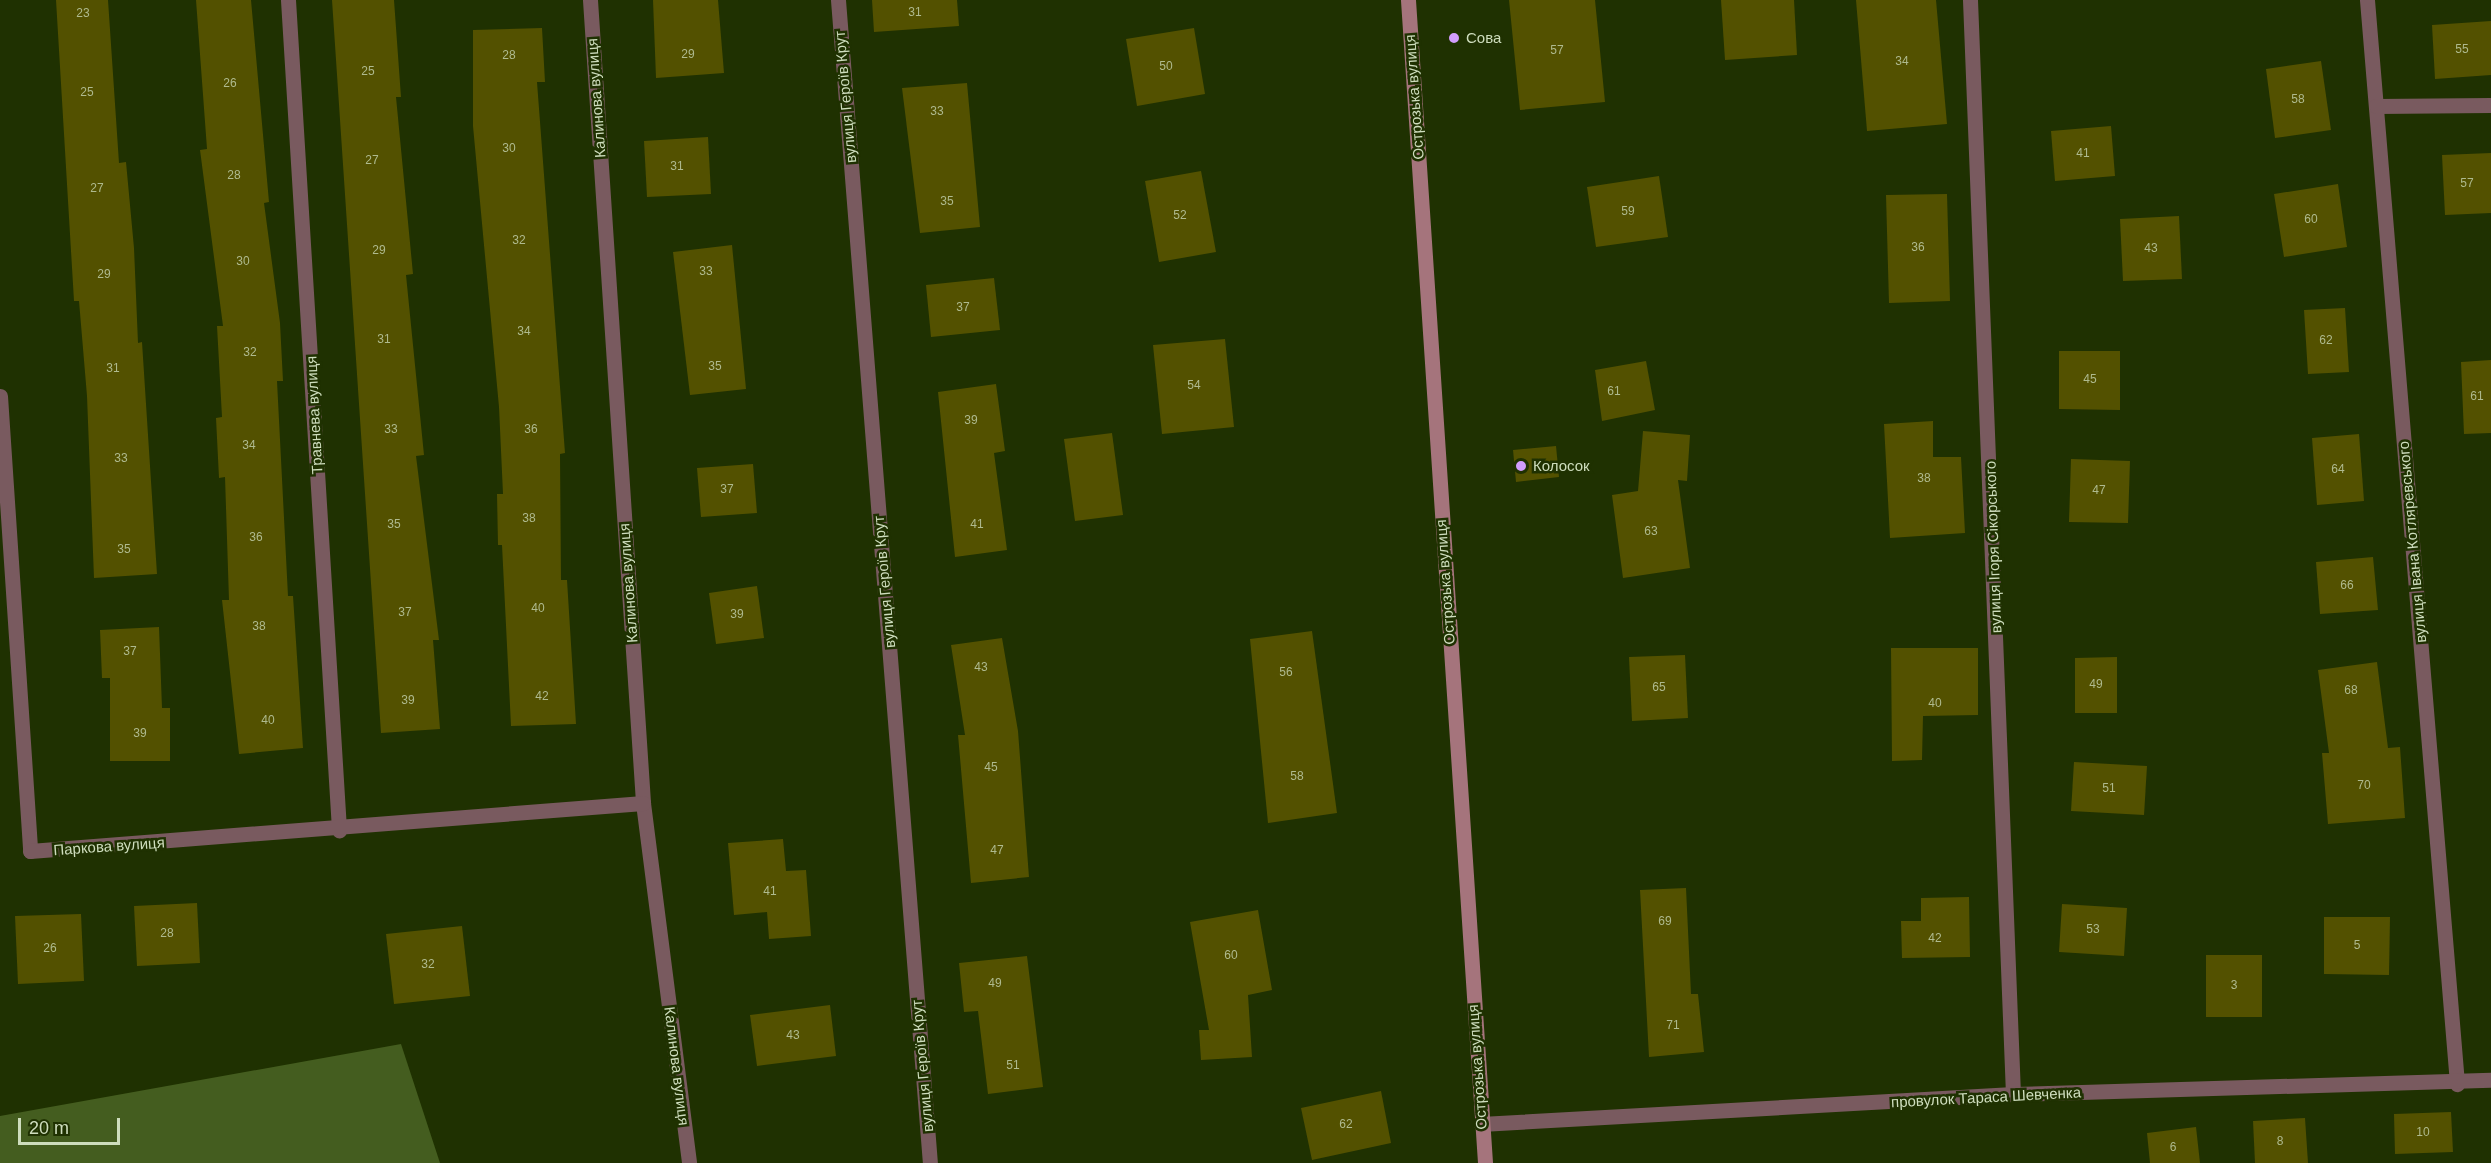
<!DOCTYPE html>
<meta charset="utf-8">
<style>
body{margin:0}
#map{position:relative;width:2491px;height:1163px;overflow:hidden;background:#1f3101;font-family:Helvetica,sans-serif}
div>[style]{position:absolute}
[style*='--x']{left:calc(var(--x)*1px);top:calc(var(--y)*1px);width:calc(var(--w)*1px);rotate:calc(var(--a)*1deg)}
.forest>*{inset:0;background:#445d1f}
.building>*{inset:0;background:#535100}
.street>*{height:15px;margin:-7.5px;padding:0 7.5px;transform-origin:7.5px;border-radius:7.5px;background:#795a5f}
.secondary>*{height:15px;margin:-7.5px;padding:0 7.5px;transform-origin:7.5px;border-radius:7.5px;background:#a5747c}
.dots>*{width:16px;height:16px;translate:-50% -50%;box-sizing:border-box;border:3px solid #1f3101;border-radius:50%}
span{translate:-50% -50%;white-space:nowrap;text-align:center;line-height:1.15;-webkit-text-stroke:5px #1f3101;paint-order:stroke}
.number-label{font-size:12px;color:#afba8e}
.number-label span{-webkit-text-stroke-width:0}
.poi-label{font-size:15px;color:#ceddbd}
.left{translate:0 -50%;text-align:left}
.street-label{font-size:15px;color:#ceddbd}
.scale{position:absolute;left:18px;top:1118px;width:102px;height:27px;box-sizing:border-box;border:3px solid #ceddbd;border-top:0;padding-left:8px;font-size:18px;line-height:21px;white-space:nowrap;color:#ceddbd;-webkit-text-stroke:4px #1f3101;paint-order:stroke}
</style>
<div id="map">
<div class="forest">
<div style="clip-path:polygon(401px 1044px,440px 1163px,0 1163px,0 1116px)"></div>
</div>
<div class="building">
<div style="clip-path:polygon(56px 0,108px 0,119px 163px,126px 162px,134px 248px,138px 343px,142px 342px,157px 574px,94px 578px,87px 396px,79px 301px,74px 301px)"></div>
<div style="clip-path:polygon(196px 0,251px 0,269px 202px,264px 203px,280px 323px,283px 381px,277px 381px,288px 596px,293px 596px,303px 748px,239px 754px,222px 600px,229px 600px,225px 477px,219px 478px,216px 418px,222px 417px,217px 326px,223px 326px,200px 150px,207px 149px)"></div>
<div style="clip-path:polygon(332px 0,394px 0,401px 97px,396px 97px,413px 274px,406px 275px,424px 455px,416px 456px,439px 640px,433px 640px,440px 729px,381px 733px)"></div>
<div style="clip-path:polygon(653px 0,718px 0,724px 73px,656px 78px)"></div>
<div style="clip-path:polygon(872px 0,957px 0,959px 26px,874px 32px)"></div>
<div style="clip-path:polygon(1509px 0,1595px 0,1605px 102px,1520px 110px)"></div>
<div style="clip-path:polygon(1721px 0,1794px 0,1797px 55px,1725px 60px)"></div>
<div style="clip-path:polygon(1856px 0,1936px 0,1947px 124px,1867px 131px)"></div>
<div style="clip-path:polygon(2491px 21px,2491px 75px,2435px 79px,2432px 25px)"></div>
<div style="clip-path:polygon(542px 28px,545px 82px,537px 82px,565px 453px,560px 454px,561px 580px,567px 580px,576px 724px,511px 726px,502px 545px,498px 545px,497px 494px,503px 494px,499px 407px,473px 126px,473px 30px)"></div>
<div style="clip-path:polygon(1194px 28px,1205px 94px,1137px 106px,1126px 39px)"></div>
<div style="clip-path:polygon(2321px 61px,2331px 130px,2275px 138px,2266px 69px)"></div>
<div style="clip-path:polygon(967px 83px,980px 227px,920px 233px,902px 88px)"></div>
<div style="clip-path:polygon(2111px 126px,2115px 176px,2055px 181px,2051px 131px)"></div>
<div style="clip-path:polygon(708px 137px,711px 194px,647px 197px,644px 141px)"></div>
<div style="clip-path:polygon(2491px 153px,2491px 213px,2445px 215px,2442px 155px)"></div>
<div style="clip-path:polygon(1201px 171px,1216px 252px,1159px 262px,1145px 181px)"></div>
<div style="clip-path:polygon(1659px 176px,1668px 237px,1596px 247px,1587px 187px)"></div>
<div style="clip-path:polygon(2338px 184px,2347px 247px,2284px 257px,2274px 194px)"></div>
<div style="clip-path:polygon(1947px 194px,1950px 301px,1889px 303px,1886px 195px)"></div>
<div style="clip-path:polygon(2179px 216px,2182px 279px,2123px 281px,2120px 219px)"></div>
<div style="clip-path:polygon(732px 245px,746px 389px,690px 395px,673px 252px)"></div>
<div style="clip-path:polygon(994px 278px,1000px 330px,931px 337px,926px 285px)"></div>
<div style="clip-path:polygon(2345px 308px,2349px 372px,2308px 374px,2304px 310px)"></div>
<div style="clip-path:polygon(1225px 339px,1234px 427px,1162px 434px,1153px 345px)"></div>
<div style="clip-path:polygon(2059px 351px,2120px 351px,2120px 410px,2059px 409px)"></div>
<div style="clip-path:polygon(2491px 360px,2491px 433px,2464px 434px,2461px 362px)"></div>
<div style="clip-path:polygon(1646px 361px,1655px 410px,1602px 421px,1595px 370px)"></div>
<div style="clip-path:polygon(996px 384px,1005px 451px,994px 453px,1007px 550px,955px 557px,938px 392px)"></div>
<div style="clip-path:polygon(1933px 421px,1933px 457px,1961px 457px,1965px 533px,1890px 538px,1884px 424px)"></div>
<div style="clip-path:polygon(1643px 431px,1690px 435px,1687px 481px,1678px 480px,1690px 568px,1623px 578px,1612px 495px,1638px 491px)"></div>
<div style="clip-path:polygon(1112px 433px,1123px 515px,1075px 521px,1064px 439px)"></div>
<div style="clip-path:polygon(2359px 434px,2364px 501px,2317px 505px,2312px 438px)"></div>
<div style="clip-path:polygon(1556px 446px,1559px 477px,1516px 482px,1513px 450px)"></div>
<div style="clip-path:polygon(2071px 459px,2130px 461px,2128px 523px,2069px 522px)"></div>
<div style="clip-path:polygon(753px 464px,757px 513px,701px 517px,697px 468px)"></div>
<div style="clip-path:polygon(2373px 557px,2378px 610px,2320px 614px,2316px 562px)"></div>
<div style="clip-path:polygon(757px 586px,764px 638px,716px 644px,709px 593px)"></div>
<div style="clip-path:polygon(159px 627px,162px 708px,170px 708px,170px 761px,110px 761px,110px 678px,102px 678px,100px 630px)"></div>
<div style="clip-path:polygon(1312px 631px,1337px 813px,1268px 823px,1250px 639px)"></div>
<div style="clip-path:polygon(1002px 638px,1018px 731px,1029px 877px,971px 883px,958px 735px,965px 735px,951px 645px)"></div>
<div style="clip-path:polygon(1891px 648px,1978px 648px,1978px 715px,1923px 716px,1922px 760px,1892px 761px)"></div>
<div style="clip-path:polygon(1685px 655px,1688px 718px,1632px 721px,1629px 657px)"></div>
<div style="clip-path:polygon(2117px 657px,2117px 713px,2075px 713px,2075px 658px)"></div>
<div style="clip-path:polygon(2377px 662px,2388px 748px,2400px 747px,2405px 818px,2328px 824px,2322px 753px,2329px 753px,2318px 670px)"></div>
<div style="clip-path:polygon(2074px 762px,2147px 766px,2144px 815px,2071px 811px)"></div>
<div style="clip-path:polygon(783px 839px,786px 871px,806px 870px,811px 936px,769px 939px,767px 912px,734px 915px,728px 843px)"></div>
<div style="clip-path:polygon(1686px 888px,1691px 994px,1698px 994px,1704px 1052px,1649px 1057px,1640px 890px)"></div>
<div style="clip-path:polygon(1969px 897px,1970px 957px,1902px 958px,1901px 921px,1921px 921px,1921px 898px)"></div>
<div style="clip-path:polygon(197px 903px,200px 963px,137px 966px,134px 906px)"></div>
<div style="clip-path:polygon(2062px 904px,2127px 908px,2124px 956px,2059px 952px)"></div>
<div style="clip-path:polygon(1258px 910px,1272px 990px,1248px 995px,1252px 1057px,1201px 1060px,1199px 1030px,1209px 1030px,1190px 922px)"></div>
<div style="clip-path:polygon(81px 914px,84px 981px,18px 984px,15px 916px)"></div>
<div style="clip-path:polygon(2324px 917px,2390px 917px,2389px 975px,2324px 974px)"></div>
<div style="clip-path:polygon(462px 926px,470px 996px,394px 1004px,386px 934px)"></div>
<div style="clip-path:polygon(2206px 955px,2262px 955px,2262px 1017px,2206px 1017px)"></div>
<div style="clip-path:polygon(1027px 956px,1043px 1087px,988px 1094px,978px 1011px,964px 1012px,959px 963px)"></div>
<div style="clip-path:polygon(830px 1005px,836px 1056px,757px 1066px,750px 1015px)"></div>
<div style="clip-path:polygon(1381px 1091px,1391px 1143px,1312px 1160px,1301px 1108px)"></div>
<div style="clip-path:polygon(2451px 1112px,2453px 1152px,2395px 1154px,2394px 1114px)"></div>
<div style="clip-path:polygon(2305px 1118px,2308px 1163px,2255px 1163px,2253px 1121px)"></div>
<div style="clip-path:polygon(2196px 1127px,2200px 1163px,2150px 1163px,2147px 1133px)"></div>
</div>
<div class="street">
<div style="--x:288;--y:0;--w:832;--a:86.48"></div>
<div style="--x:590;--y:0;--w:805;--a:86.22"></div>
<div style="--x:643;--y:803;--w:363;--a:82.7"></div>
<div style="--x:838;--y:0;--w:1167;--a:85.48"></div>
<div style="--x:1970;--y:0;--w:1095;--a:87.75"></div>
<div style="--x:2367;--y:0;--w:1088;--a:85.25"></div>
<div style="--x:2376;--y:106;--w:115;--a:-0.5"></div>
<div style="--x:0;--y:396;--w:456;--a:86.2"></div>
<div style="--x:30;--y:851;--w:615;--a:-4.48"></div>
<div style="--x:1481;--y:1124;--w:533;--a:-3.23"></div>
<div style="--x:2013;--y:1094;--w:478;--a:-1.7"></div>
</div>
<div class="secondary">
<div style="--x:1408;--y:0;--w:1166;--a:86.21"></div>
</div>
<div class="dots">
<div style="left:1454px;top:38px;background:#d29dfd"></div>
<div style="left:1521px;top:466px;background:#d29dfd"></div>
</div>
<div class="number-label">
<span style="left:915px;top:13px">31</span>
<span style="left:83px;top:14px">23</span>
<span style="left:2462px;top:50px">55</span>
<span style="left:1557px;top:51px">57</span>
<span style="left:688px;top:55px">29</span>
<span style="left:509px;top:56px">28</span>
<span style="left:1902px;top:62px">34</span>
<span style="left:1166px;top:67px">50</span>
<span style="left:368px;top:72px">25</span>
<span style="left:230px;top:84px">26</span>
<span style="left:87px;top:93px">25</span>
<span style="left:2298px;top:100px">58</span>
<span style="left:937px;top:112px">33</span>
<span style="left:509px;top:149px">30</span>
<span style="left:2083px;top:154px">41</span>
<span style="left:372px;top:161px">27</span>
<span style="left:677px;top:167px">31</span>
<span style="left:234px;top:176px">28</span>
<span style="left:2467px;top:184px">57</span>
<span style="left:97px;top:189px">27</span>
<span style="left:947px;top:202px">35</span>
<span style="left:1628px;top:212px">59</span>
<span style="left:1180px;top:216px">52</span>
<span style="left:2311px;top:220px">60</span>
<span style="left:519px;top:241px">32</span>
<span style="left:1918px;top:248px">36</span>
<span style="left:2151px;top:249px">43</span>
<span style="left:379px;top:251px">29</span>
<span style="left:243px;top:262px">30</span>
<span style="left:706px;top:272px">33</span>
<span style="left:104px;top:275px">29</span>
<span style="left:963px;top:308px">37</span>
<span style="left:524px;top:332px">34</span>
<span style="left:384px;top:340px">31</span>
<span style="left:2326px;top:341px">62</span>
<span style="left:250px;top:353px">32</span>
<span style="left:715px;top:367px">35</span>
<span style="left:113px;top:369px">31</span>
<span style="left:2090px;top:380px">45</span>
<span style="left:1194px;top:386px">54</span>
<span style="left:1614px;top:392px">61</span>
<span style="left:2477px;top:397px">61</span>
<span style="left:971px;top:421px">39</span>
<span style="left:391px;top:430px">33</span>
<span style="left:531px;top:430px">36</span>
<span style="left:249px;top:446px">34</span>
<span style="left:121px;top:459px">33</span>
<span style="left:2338px;top:470px">64</span>
<span style="left:1924px;top:479px">38</span>
<span style="left:727px;top:490px">37</span>
<span style="left:2099px;top:491px">47</span>
<span style="left:529px;top:519px">38</span>
<span style="left:394px;top:525px">35</span>
<span style="left:977px;top:525px">41</span>
<span style="left:1651px;top:532px">63</span>
<span style="left:256px;top:538px">36</span>
<span style="left:124px;top:550px">35</span>
<span style="left:2347px;top:586px">66</span>
<span style="left:538px;top:609px">40</span>
<span style="left:405px;top:613px">37</span>
<span style="left:737px;top:615px">39</span>
<span style="left:259px;top:627px">38</span>
<span style="left:130px;top:652px">37</span>
<span style="left:981px;top:668px">43</span>
<span style="left:1286px;top:673px">56</span>
<span style="left:2096px;top:685px">49</span>
<span style="left:1659px;top:688px">65</span>
<span style="left:2351px;top:691px">68</span>
<span style="left:542px;top:697px">42</span>
<span style="left:408px;top:701px">39</span>
<span style="left:1935px;top:704px">40</span>
<span style="left:268px;top:721px">40</span>
<span style="left:140px;top:734px">39</span>
<span style="left:991px;top:768px">45</span>
<span style="left:1297px;top:777px">58</span>
<span style="left:2364px;top:786px">70</span>
<span style="left:2109px;top:789px">51</span>
<span style="left:997px;top:851px">47</span>
<span style="left:770px;top:892px">41</span>
<span style="left:1665px;top:922px">69</span>
<span style="left:2093px;top:930px">53</span>
<span style="left:167px;top:934px">28</span>
<span style="left:1935px;top:939px">42</span>
<span style="left:2357px;top:946px">5</span>
<span style="left:50px;top:949px">26</span>
<span style="left:1231px;top:956px">60</span>
<span style="left:428px;top:965px">32</span>
<span style="left:995px;top:984px">49</span>
<span style="left:2234px;top:986px">3</span>
<span style="left:1673px;top:1026px">71</span>
<span style="left:793px;top:1036px">43</span>
<span style="left:1013px;top:1066px">51</span>
<span style="left:1346px;top:1125px">62</span>
<span style="left:2423px;top:1133px">10</span>
<span style="left:2280px;top:1142px">8</span>
<span style="left:2173px;top:1148px">6</span>
</div>
<div class="poi-label">
<span class="left" style="left:1466px;top:38px">Сова</span>
<span class="left" style="left:1533px;top:466px">Колосок</span>
</div>
<div class="street-label">
<span style="left:845px;top:97px;rotate:-95deg">вулиця Героїв Крут</span>
<span style="left:1414px;top:97px;rotate:-94deg">Острозька вулиця</span>
<span style="left:596px;top:98px;rotate:-94deg">Калинова вулиця</span>
<span style="left:314px;top:415px;rotate:-93deg">Травнева вулиця</span>
<span style="left:2412px;top:542px;rotate:-95deg">вулиця Івана Котляревського</span>
<span style="left:1993px;top:547px;rotate:-92deg">вулиця Ігоря Сікорського</span>
<span style="left:884px;top:582px;rotate:-95deg">вулиця Героїв Крут</span>
<span style="left:1445px;top:582px;rotate:-94deg">Острозька вулиця</span>
<span style="left:628px;top:583px;rotate:-94deg">Калинова вулиця</span>
<span style="left:109px;top:846px;rotate:-4deg">Паркова вулиця</span>
<span style="left:677px;top:1066px;rotate:83deg">Калинова вулиця</span>
<span style="left:922px;top:1066px;rotate:-95deg">вулиця Героїв Крут</span>
<span style="left:1477px;top:1067px;rotate:-94deg">Острозька вулиця</span>
<span style="left:1986px;top:1097px;rotate:-3deg">провулок Тараса Шевченка</span>
</div>
<div class="scale">20 m</div>
</div>
